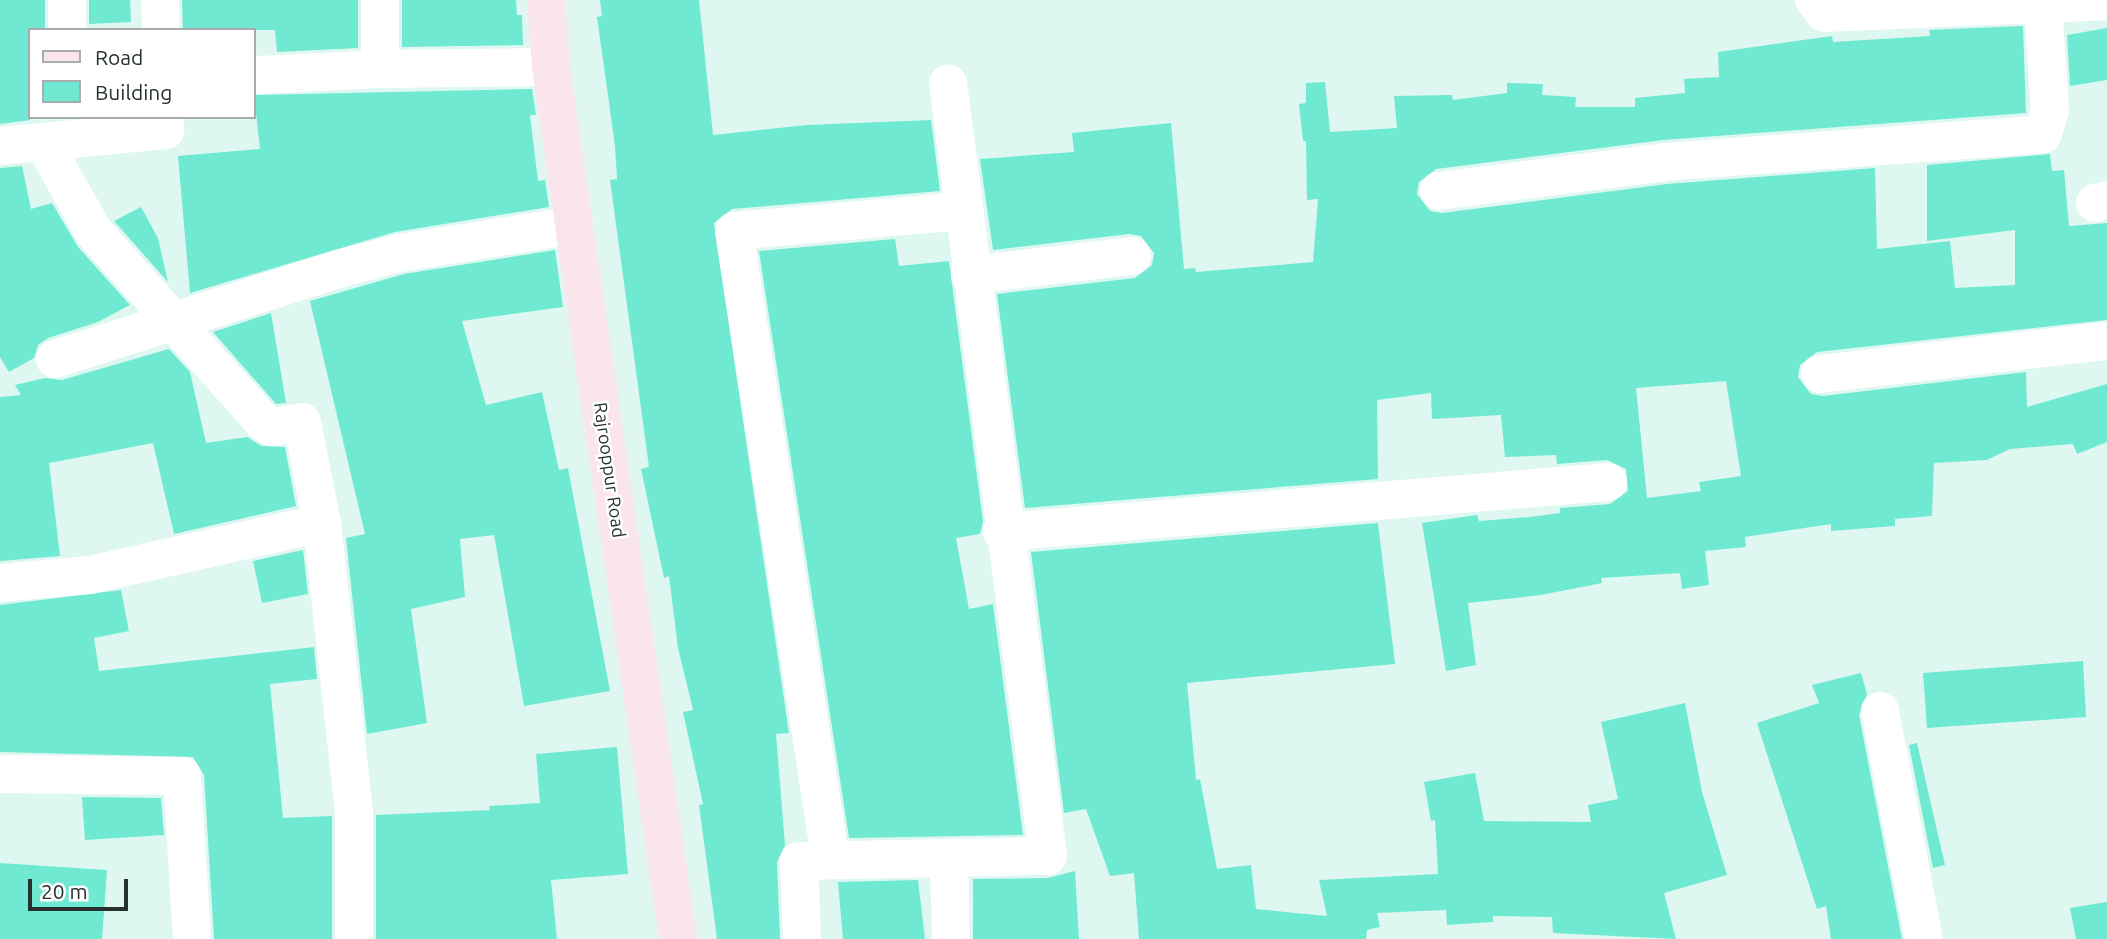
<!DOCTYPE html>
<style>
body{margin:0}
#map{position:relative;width:2107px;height:939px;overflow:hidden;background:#def8f1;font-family:Ubuntu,sans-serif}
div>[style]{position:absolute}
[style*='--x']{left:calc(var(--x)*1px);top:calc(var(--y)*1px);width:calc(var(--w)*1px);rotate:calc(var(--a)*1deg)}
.building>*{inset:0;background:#6fe9d1}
.minor>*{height:38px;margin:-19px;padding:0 19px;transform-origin:19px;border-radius:19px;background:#fff}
.secondary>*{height:38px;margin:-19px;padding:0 19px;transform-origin:19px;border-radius:19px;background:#fbe5ec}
span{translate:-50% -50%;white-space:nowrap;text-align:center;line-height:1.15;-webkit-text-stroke:5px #fff;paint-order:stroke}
.street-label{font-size:18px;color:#26302d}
.legend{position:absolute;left:28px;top:28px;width:228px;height:91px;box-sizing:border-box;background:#fff;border:2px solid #a8acab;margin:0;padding:9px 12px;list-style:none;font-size:21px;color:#26302d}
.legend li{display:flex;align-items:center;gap:14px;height:35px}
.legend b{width:35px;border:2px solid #a8acab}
.scale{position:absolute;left:28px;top:879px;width:100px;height:32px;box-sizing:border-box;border:4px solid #26302d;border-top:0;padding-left:9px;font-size:21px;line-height:24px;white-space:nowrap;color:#26302d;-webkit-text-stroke:5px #fff;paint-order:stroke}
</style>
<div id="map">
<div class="building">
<div style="clip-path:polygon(0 0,45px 0,45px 30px,30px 30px,30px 120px,0 124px)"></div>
<div style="clip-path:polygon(89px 0,130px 0,131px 22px,89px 24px)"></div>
<div style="clip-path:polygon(182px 0,358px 0,358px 48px,277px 52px,275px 30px,183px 30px)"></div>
<div style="clip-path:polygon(402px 0,516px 0,517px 15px,522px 15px,523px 45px,402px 47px)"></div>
<div style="clip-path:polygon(600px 0,699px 0,713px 135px,807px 125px,931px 120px,940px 191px,732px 209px,714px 223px,789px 733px,776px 734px,785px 845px,777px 862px,780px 939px,717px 939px,699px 805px,703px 804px,683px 712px,693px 710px,678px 648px,669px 576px,664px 578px,641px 469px,649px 467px,610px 180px,617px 179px,615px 146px,597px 17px,602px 16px)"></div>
<div style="clip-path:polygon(evenodd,2023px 26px,2026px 113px,1663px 140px,1436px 169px,1419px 182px,1417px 194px,1430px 211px,1442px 213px,1667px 184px,1875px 168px,1877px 249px,1950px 241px,1955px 288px,2015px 285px,2015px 230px,1927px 241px,1927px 165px,2050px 154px,2052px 171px,2064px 170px,2069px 226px,2107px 223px,2107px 320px,1817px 352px,1800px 365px,1798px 377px,1811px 394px,1823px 396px,2026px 372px,2027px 407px,2107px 384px,2107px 442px,2077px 454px,2073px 444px,2010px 449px,1987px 460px,1934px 463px,1932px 516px,1895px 519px,1895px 526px,1831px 531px,1831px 524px,1745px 537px,1746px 547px,1705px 551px,1709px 585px,1682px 589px,1680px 573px,1601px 578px,1602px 583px,1541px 595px,1468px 603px,1476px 665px,1446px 671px,1422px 523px,1477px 515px,1479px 521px,1530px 517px,1560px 513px,1560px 508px,1610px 504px,1628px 491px,1626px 469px,1607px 460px,1557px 464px,1556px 455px,1505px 457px,1501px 415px,1432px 419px,1431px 393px,1377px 400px,1378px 479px,1025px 508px,997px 294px,1135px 278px,1152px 265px,1154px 253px,1141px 236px,1129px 234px,993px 250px,980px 159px,1074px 152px,1072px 133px,1171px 123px,1184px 269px,1195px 268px,1196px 272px,1313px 262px,1318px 199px,1307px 200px,1306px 141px,1303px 141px,1299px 104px,1306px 103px,1306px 83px,1325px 82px,1330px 132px,1397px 128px,1394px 96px,1452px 95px,1453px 100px,1507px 93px,1507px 83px,1543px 84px,1542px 95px,1576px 97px,1575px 107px,1635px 107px,1635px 98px,1685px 93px,1684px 79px,1719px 77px,1718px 52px,1832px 36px,1833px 42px,1930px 36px,1929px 30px,2023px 26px,1726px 381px,1741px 476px,1699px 482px,1701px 491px,1647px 498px,1636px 388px,1726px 381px)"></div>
<div style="clip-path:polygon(2107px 28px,2107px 80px,2070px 86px,2067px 35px)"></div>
<div style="clip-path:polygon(532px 89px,536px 115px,530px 115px,538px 181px,545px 180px,549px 207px,395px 232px,190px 293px,178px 156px,260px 149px,254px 95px)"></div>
<div style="clip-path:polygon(22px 166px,31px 209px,52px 203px,78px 247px,130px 305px,98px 322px,48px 338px,38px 345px,34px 358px,9px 372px,0 357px,0 168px)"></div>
<div style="clip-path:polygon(141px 207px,158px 238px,168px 282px,114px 221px)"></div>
<div style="clip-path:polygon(895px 239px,899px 266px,949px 261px,983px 522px,980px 534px,956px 538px,969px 609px,993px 604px,1023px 835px,849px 838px,759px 251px)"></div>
<div style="clip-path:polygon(555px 250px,563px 307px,462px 321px,486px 405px,542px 392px,559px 470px,568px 468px,610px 691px,524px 706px,494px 535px,460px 539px,465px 597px,411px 609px,427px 723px,367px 734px,346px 538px,365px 534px,310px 301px,404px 274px)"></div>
<div style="clip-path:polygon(271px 313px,286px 403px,276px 404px,213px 332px)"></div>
<div style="clip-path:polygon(169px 349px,190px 372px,206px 443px,247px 437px,262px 446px,285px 447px,296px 506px,174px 534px,153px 443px,49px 463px,60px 556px,0 561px,0 397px,21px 395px,15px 385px,45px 378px,62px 380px)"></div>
<div style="clip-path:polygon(1378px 523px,1395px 664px,1187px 683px,1196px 780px,1200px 779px,1217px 869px,1251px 865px,1256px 909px,1327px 916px,1319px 880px,1438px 874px,1435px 820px,1431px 821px,1424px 782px,1475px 773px,1484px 821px,1591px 822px,1588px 805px,1618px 799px,1601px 722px,1685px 703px,1702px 792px,1727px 875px,1664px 893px,1676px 939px,1553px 933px,1552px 917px,1493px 916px,1493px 922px,1447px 925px,1446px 910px,1377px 913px,1380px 927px,1367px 930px,1366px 939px,1139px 939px,1134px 873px,1110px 876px,1086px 809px,1064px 813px,1031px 552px)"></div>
<div style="clip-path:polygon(303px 550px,308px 594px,262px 603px,253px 561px)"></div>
<div style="clip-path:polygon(121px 590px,129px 631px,94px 638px,99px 671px,314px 647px,317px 679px,270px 684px,283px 818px,332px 816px,332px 939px,214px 939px,204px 775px,193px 757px,0 752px,0 605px)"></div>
<div style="clip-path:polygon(2083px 661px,2086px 717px,1927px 728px,1923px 673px)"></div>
<div style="clip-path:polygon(1861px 673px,1867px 694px,1859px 715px,1902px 939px,1831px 939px,1826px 906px,1817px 909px,1757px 723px,1819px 703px,1812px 685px)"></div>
<div style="clip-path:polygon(1917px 743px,1945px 865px,1933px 868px,1909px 745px)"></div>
<div style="clip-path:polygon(617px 747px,628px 874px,551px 880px,557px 939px,376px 939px,376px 815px,490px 810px,489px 806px,540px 803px,536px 754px)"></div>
<div style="clip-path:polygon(82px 797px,161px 798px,164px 835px,85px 840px)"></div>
<div style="clip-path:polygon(0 863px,107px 870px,102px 939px,0 939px)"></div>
<div style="clip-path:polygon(1075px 871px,1079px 939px,973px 939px,973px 879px,1048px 878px)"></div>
<div style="clip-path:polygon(918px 880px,925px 939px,843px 939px,838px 882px)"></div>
<div style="clip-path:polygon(2107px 902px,2107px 939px,2076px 939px,2070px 908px)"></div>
</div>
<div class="minor">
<div style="--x:67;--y:0;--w:30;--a:90"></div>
<div style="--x:160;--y:0;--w:30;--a:88"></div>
<div style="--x:380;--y:0;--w:69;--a:90"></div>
<div style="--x:380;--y:69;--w:171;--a:-0.7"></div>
<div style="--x:1814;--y:0;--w:16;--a:52"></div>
<div style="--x:1824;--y:13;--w:283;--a:-2.4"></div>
<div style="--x:260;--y:75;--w:120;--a:-2.9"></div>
<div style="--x:43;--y:142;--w:103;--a:60.5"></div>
<div style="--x:94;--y:232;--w:254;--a:48.3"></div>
<div style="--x:263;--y:422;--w:10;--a:29"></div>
<div style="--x:272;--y:427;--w:30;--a:-9"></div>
<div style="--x:302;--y:422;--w:103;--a:78.8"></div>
<div style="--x:0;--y:146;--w:166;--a:-5.5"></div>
<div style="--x:165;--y:130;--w:13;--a:-90"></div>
<div style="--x:1439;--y:191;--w:228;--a:-7.3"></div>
<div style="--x:1665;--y:162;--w:379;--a:-4.2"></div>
<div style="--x:2043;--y:134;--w:25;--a:-74"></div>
<div style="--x:2050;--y:110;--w:106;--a:-93.8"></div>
<div style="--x:2095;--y:203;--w:12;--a:-14"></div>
<div style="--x:970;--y:275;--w:163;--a:-6.7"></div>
<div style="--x:55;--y:359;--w:297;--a:-17.6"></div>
<div style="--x:338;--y:269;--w:64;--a:-14.5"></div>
<div style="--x:400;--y:253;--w:177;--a:-9.1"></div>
<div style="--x:1820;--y:374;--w:289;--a:-6.6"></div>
<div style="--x:1002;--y:532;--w:608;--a:-4.72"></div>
<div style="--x:0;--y:583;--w:90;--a:-5.1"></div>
<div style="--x:90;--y:575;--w:238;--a:-12.6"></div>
<div style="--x:322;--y:523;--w:290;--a:83.7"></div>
<div style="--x:354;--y:811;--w:128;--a:90"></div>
<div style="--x:1880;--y:711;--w:232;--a:79.1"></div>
<div style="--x:0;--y:774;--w:182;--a:0.6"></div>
<div style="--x:182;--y:776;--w:163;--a:86.5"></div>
<div style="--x:830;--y:857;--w:633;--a:-98.72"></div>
<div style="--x:734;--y:231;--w:229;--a:-5"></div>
<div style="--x:949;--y:860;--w:79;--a:88.5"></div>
<div style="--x:802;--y:939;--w:78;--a:-92.2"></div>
<div style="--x:799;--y:861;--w:249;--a:-1.2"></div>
<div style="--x:1048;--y:856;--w:779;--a:-97.37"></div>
</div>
<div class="secondary">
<div style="--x:546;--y:0;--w:67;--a:85.7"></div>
<div style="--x:551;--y:67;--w:881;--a:81.71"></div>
</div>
<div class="street-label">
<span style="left:610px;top:470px;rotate:82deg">Rajrooppur Road</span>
</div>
<ul class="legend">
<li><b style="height:9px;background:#fbe5ec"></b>Road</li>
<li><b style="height:19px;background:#6fe9d1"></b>Building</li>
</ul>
<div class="scale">20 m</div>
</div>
